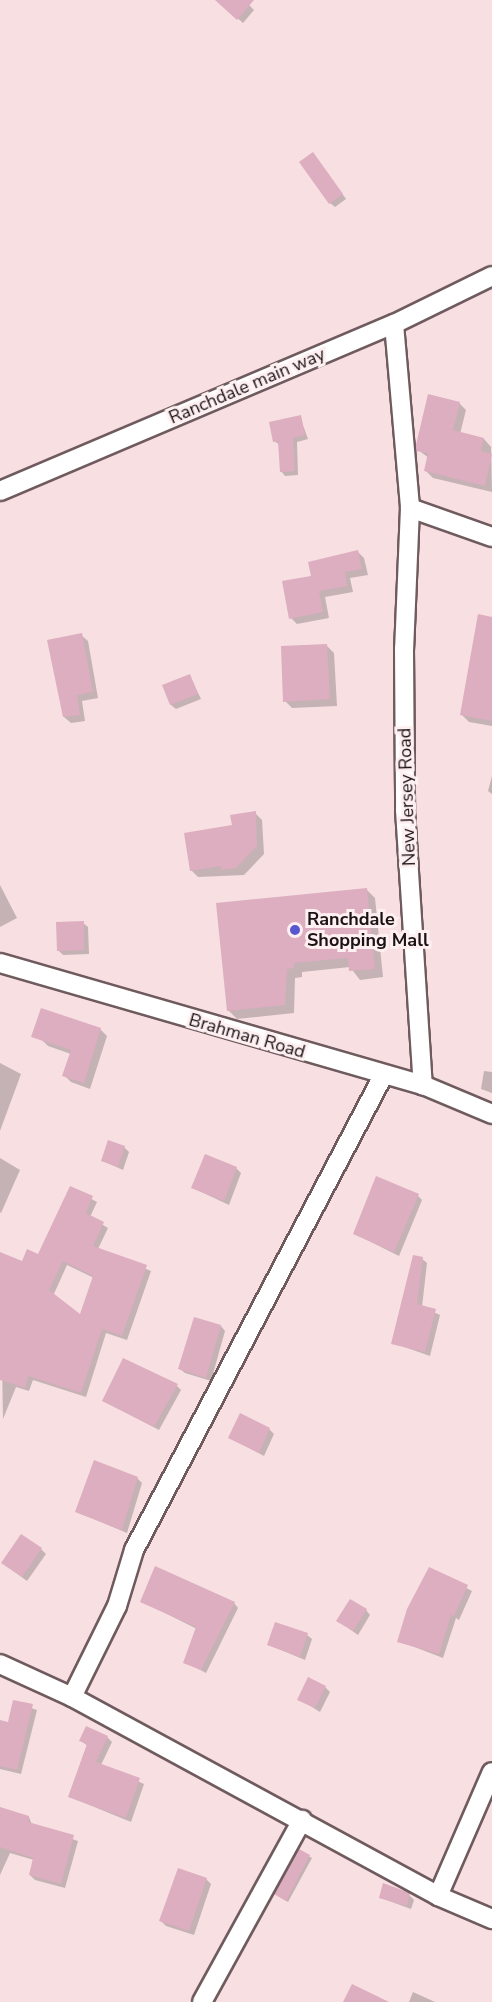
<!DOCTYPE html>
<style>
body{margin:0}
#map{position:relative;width:492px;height:2002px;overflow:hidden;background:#f7dfe2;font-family:"Nunito Sans",sans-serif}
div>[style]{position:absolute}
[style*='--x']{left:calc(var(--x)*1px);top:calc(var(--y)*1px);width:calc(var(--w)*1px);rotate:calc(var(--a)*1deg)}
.shadow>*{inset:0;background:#0003}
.building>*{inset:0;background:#ddadc0}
.roads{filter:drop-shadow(2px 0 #6f5b5e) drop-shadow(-2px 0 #6f5b5e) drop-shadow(0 2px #6f5b5e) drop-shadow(0 -2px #6f5b5e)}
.street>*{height:18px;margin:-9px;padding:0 9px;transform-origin:9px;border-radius:9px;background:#fff}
.dots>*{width:16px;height:16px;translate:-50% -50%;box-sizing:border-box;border:3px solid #feeff1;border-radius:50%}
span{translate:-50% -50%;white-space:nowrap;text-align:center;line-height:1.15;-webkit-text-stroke:6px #feeff1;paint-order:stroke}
.street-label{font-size:18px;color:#1a1213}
.poi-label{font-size:18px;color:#1a1213;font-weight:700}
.left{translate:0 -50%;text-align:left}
</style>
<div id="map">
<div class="shadow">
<div style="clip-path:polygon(228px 0,244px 0,254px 10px,243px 23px,225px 7px)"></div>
<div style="clip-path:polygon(317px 159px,346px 199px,335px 207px,330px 203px)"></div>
<div style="clip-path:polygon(459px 403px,466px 410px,460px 434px,484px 439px,491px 447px,492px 492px,433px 478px,426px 471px,429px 458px,418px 450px)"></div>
<div style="clip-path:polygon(300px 417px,308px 439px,297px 442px,298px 475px,285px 476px,281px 471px,280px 445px,274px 441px)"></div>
<div style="clip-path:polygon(358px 552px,364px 558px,368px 575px,350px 578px,353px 592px,325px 597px,329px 618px,297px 624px,291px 618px,313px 577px)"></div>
<div style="clip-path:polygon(492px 618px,492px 726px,469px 722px,462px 715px)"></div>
<div style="clip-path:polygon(81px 635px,88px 641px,98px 698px,82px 701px,85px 721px,71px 723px,64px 717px)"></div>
<div style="clip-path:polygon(327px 646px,334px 653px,337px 706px,292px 708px,285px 701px)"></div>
<div style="clip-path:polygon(190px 676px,201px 699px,176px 709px,171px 705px)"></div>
<div style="clip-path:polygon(492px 776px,492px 794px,488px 791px)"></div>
<div style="clip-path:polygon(255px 813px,262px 820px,264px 854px,244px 875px,198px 877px,191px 870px,234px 827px)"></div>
<div style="clip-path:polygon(0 885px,17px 918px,0 927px)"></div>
<div style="clip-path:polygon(366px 889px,375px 898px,383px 977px,360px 980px,350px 967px,302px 972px,302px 977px,295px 978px,294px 1013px,237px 1019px,228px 1010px)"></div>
<div style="clip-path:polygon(83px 923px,88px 927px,89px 954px,63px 955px,58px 950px)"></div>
<div style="clip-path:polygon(100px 1029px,107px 1036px,90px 1089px,71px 1082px,64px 1075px,71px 1054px,48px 1046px,41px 1039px)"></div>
<div style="clip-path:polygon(0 1063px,21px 1074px,0 1131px)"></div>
<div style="clip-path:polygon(484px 1071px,492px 1072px,492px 1093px,481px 1089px)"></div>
<div style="clip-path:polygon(124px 1147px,129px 1152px,123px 1170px,103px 1161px)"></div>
<div style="clip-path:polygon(0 1158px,20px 1170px,1px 1213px,0 1212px)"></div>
<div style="clip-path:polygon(236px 1168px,241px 1173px,229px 1205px,193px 1188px)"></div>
<div style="clip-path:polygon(evenodd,71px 1188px,97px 1202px,90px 1217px,108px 1228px,98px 1249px,151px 1271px,127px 1340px,106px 1333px,86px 1397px,33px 1380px,29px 1391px,16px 1387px,3px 1419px,0 1253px,22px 1263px,39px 1256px,71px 1188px,67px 1265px,94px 1278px,81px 1317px,53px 1296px,67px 1265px)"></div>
<div style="clip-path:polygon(418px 1196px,422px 1200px,399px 1256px,355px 1234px)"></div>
<div style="clip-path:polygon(422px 1259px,427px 1263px,422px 1307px,440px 1315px,430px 1356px,393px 1343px)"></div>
<div style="clip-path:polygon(221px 1326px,225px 1331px,211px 1381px,185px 1373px,180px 1369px)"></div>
<div style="clip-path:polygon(177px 1386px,181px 1390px,159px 1430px,104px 1401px)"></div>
<div style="clip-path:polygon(269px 1429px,274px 1434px,264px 1456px,230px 1438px)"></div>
<div style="clip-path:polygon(137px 1478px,142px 1483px,127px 1533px,77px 1512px)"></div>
<div style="clip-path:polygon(41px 1549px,46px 1554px,27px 1581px,8px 1567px)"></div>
<div style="clip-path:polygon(429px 1569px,472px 1591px,459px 1620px,456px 1618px,443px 1658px,399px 1641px)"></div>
<div style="clip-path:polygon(141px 1601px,234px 1603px,238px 1608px,206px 1673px,185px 1662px,197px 1629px)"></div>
<div style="clip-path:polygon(366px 1610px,370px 1615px,358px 1635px,338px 1621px)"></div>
<div style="clip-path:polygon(307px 1635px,312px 1639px,305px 1660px,269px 1645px)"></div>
<div style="clip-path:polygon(325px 1687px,330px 1692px,320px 1712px,299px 1699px)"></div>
<div style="clip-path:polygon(14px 1702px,37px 1710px,21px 1774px,0 1769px,0 1730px,9px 1724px)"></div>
<div style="clip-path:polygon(107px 1737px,112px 1742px,101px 1765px,144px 1784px,131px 1822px,70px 1797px,88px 1746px,81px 1741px)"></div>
<div style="clip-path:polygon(0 1809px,29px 1817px,32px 1825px,78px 1841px,65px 1888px,35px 1880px,30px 1875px,34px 1860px,10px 1853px,0 1875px)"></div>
<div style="clip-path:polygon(299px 1851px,312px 1858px,288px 1902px,278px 1896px)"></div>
<div style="clip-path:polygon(206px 1879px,211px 1884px,194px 1935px,166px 1926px,161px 1921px)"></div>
<div style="clip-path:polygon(409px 1895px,414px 1900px,411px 1909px,381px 1898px)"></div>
<div style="clip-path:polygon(413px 1992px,435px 2002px,409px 2002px)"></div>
</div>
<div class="building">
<div style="clip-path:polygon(215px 0,254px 0,237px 20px)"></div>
<div style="clip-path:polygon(313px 152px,343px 194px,329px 204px,299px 162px)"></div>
<div style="clip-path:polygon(428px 394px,460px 402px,453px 430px,484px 438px,481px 451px,492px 454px,485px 486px,424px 471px,428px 453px,416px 451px,416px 445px)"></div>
<div style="clip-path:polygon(301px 415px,305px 435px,293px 438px,295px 471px,280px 472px,278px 441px,273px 442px,269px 422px)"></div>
<div style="clip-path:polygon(358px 550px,362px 569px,345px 572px,347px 586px,319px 591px,323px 612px,289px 619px,282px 581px,311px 576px,308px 562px)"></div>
<div style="clip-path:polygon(478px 614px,492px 617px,492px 721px,460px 715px)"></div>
<div style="clip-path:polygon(82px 633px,93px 692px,77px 695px,80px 715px,63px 717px,47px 640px)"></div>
<div style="clip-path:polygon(327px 644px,330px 699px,283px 702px,281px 646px)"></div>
<div style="clip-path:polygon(190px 674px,198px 694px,170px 705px,162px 685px)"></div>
<div style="clip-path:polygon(256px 811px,257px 846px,236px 868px,221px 870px,221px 866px,190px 871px,184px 833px,232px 825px,230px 815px)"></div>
<div style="clip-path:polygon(367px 888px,375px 969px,349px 971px,348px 958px,294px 963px,294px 968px,287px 969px,285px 1005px,227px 1011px,216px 903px)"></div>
<div style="clip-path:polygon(84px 921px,84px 950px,57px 951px,56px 922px)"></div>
<div style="clip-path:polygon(41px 1008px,101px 1028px,84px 1083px,62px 1076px,71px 1050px,31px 1037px)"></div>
<div style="clip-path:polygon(108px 1140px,125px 1146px,118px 1167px,101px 1161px)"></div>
<div style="clip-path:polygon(205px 1154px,237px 1167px,224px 1201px,191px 1188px)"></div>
<div style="clip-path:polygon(376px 1176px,419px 1194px,394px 1252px,353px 1234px)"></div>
<div style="clip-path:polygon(evenodd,70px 1186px,93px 1196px,86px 1213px,104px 1222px,93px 1246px,147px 1265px,122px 1336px,102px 1329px,81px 1393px,28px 1376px,25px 1388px,0 1380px,0 1252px,22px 1261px,27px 1249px,38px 1254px,70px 1186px,63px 1261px,93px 1276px,80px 1314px,49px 1290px,63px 1261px)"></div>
<div style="clip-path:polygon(413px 1255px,423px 1257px,417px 1304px,436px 1309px,425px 1352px,391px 1344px)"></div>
<div style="clip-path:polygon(194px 1317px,221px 1325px,206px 1378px,178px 1369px)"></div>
<div style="clip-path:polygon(123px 1358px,178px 1384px,154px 1427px,102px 1401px)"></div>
<div style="clip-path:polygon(240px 1413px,270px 1428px,259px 1453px,228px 1438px)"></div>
<div style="clip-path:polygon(94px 1460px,138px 1477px,122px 1530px,75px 1512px)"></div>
<div style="clip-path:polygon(21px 1534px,42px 1548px,22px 1577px,1px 1563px)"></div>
<div style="clip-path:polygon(155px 1566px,235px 1602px,201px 1670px,183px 1663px,196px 1627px,140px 1602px)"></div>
<div style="clip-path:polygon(429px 1567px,468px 1585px,454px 1616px,451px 1615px,439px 1654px,397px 1642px,407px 1609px)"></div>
<div style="clip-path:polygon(350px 1599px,367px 1609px,353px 1631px,336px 1621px)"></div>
<div style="clip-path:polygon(275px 1622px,308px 1633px,300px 1657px,267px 1645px)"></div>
<div style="clip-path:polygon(308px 1677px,326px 1686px,315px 1708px,297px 1700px)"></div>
<div style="clip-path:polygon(13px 1700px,33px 1704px,17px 1770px,0 1766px,0 1720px,8px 1722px)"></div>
<div style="clip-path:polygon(86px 1726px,108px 1736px,96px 1762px,140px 1778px,126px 1818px,68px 1797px,87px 1744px,79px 1741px)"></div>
<div style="clip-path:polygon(0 1807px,29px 1816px,28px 1822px,74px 1835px,61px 1884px,29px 1875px,33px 1858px,0 1847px)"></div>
<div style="clip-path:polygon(299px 1849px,310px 1855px,286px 1901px,274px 1894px)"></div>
<div style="clip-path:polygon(178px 1868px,207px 1878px,189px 1931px,159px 1921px)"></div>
<div style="clip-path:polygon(383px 1883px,410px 1893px,407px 1906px,379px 1898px)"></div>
<div style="clip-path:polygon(352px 1984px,389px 2002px,343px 2002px)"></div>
</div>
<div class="roads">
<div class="street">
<div style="--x:394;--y:324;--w:185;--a:85"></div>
<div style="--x:410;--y:508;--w:141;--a:92.4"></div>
<div style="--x:404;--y:649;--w:161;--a:89.6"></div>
<div style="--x:405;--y:810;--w:276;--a:86.3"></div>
<div style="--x:0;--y:491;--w:428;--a:-23"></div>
<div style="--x:394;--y:324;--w:109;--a:-26.1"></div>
<div style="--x:410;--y:508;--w:87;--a:19.5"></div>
<div style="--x:0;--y:963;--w:440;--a:16.1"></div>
<div style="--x:423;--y:1085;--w:75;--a:22.8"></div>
<div style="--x:0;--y:1664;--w:79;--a:24.6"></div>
<div style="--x:72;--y:1697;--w:417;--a:28.5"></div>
<div style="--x:438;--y:1896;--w:59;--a:23.1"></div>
<div style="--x:72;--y:1697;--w:102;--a:-63.7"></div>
<div style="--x:117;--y:1606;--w:59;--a:-73.1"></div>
<div style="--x:134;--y:1550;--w:535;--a:-62.29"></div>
<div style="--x:438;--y:1896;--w:135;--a:-66.5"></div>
<div style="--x:202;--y:2002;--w:208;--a:-61.2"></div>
</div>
</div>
<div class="dots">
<div style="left:295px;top:930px;background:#5758cf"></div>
</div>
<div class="street-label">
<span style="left:247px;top:386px;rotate:-23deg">Ranchdale main way</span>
<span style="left:407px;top:797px;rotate:-92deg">New Jersey Road</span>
<span style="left:247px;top:1036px;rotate:16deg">Brahman Road</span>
</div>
<div class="poi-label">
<span class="left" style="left:307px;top:930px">Ranchdale<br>Shopping Mall</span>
</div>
</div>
